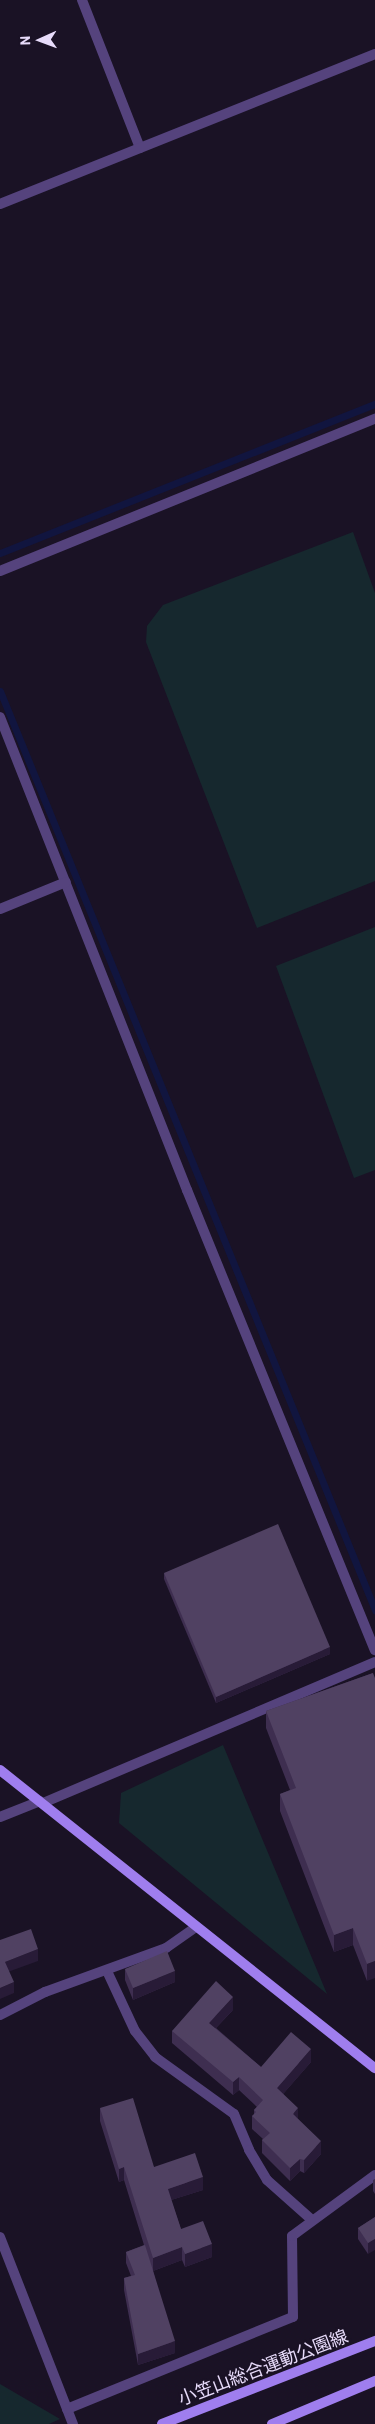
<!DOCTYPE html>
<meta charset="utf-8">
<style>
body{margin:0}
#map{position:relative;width:375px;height:2424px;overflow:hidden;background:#1a1225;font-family:Barlow,"Noto Sans JP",sans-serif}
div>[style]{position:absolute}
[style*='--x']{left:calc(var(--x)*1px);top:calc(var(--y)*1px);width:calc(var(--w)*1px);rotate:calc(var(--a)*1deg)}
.green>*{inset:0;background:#16282e}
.stream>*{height:7px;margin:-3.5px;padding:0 3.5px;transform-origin:3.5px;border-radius:3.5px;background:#11153f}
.street>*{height:10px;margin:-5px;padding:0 5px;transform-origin:5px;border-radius:5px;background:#55437d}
.secondary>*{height:10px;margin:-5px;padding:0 5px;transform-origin:5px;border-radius:5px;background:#9f7eee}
.wall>*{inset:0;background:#3e2e50}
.shaded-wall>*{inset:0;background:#281b37}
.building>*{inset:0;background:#504162}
span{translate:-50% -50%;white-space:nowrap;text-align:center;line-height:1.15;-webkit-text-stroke:4px #1a1225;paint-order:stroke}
.street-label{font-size:18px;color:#e7dbfa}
.north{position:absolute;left:15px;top:15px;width:50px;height:50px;-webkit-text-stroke:4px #1a1225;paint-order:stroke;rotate:268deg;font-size:14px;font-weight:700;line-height:20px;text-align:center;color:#e7dbfa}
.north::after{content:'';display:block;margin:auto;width:18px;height:22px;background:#e7dbfa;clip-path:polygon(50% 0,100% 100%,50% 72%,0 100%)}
</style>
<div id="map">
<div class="green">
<div style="clip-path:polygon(353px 532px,375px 593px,375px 881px,257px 928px,146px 642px,147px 626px,163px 605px)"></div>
<div style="clip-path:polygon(375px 927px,375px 1170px,354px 1178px,276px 966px)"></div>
<div style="clip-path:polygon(223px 1745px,327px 1994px,119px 1823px,121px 1793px)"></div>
<div style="clip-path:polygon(0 2384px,60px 2419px,49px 2424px,0 2424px)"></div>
</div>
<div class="stream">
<div style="--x:0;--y:553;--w:404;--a:-21.7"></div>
<div style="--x:0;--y:691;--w:993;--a:67.8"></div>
</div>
<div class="street">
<div style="--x:82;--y:0;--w:159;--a:68.6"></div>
<div style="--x:0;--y:204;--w:404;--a:-21.8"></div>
<div style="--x:0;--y:571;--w:405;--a:-22.1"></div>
<div style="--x:0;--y:717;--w:509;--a:68.43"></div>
<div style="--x:187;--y:1190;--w:497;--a:67.8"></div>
<div style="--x:0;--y:909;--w:71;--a:-22.2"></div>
<div style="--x:43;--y:1803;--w:361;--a:-23"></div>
<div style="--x:0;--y:1817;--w:43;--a:-21.8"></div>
<div style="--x:107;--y:1971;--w:66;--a:65"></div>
<div style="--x:135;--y:2031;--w:33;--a:52"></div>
<div style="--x:155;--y:2057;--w:97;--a:35.8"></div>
<div style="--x:234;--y:2114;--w:39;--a:67"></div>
<div style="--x:249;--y:2150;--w:35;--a:59"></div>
<div style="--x:267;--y:2180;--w:59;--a:41.6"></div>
<div style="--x:0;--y:2015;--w:51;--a:-27.1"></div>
<div style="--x:45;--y:1992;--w:129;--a:-20"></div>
<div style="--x:166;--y:1948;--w:37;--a:-35"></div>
<div style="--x:0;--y:2237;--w:201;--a:68.7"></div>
<div style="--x:67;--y:2409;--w:244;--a:-22.2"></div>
<div style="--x:293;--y:2317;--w:81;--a:-90.7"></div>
<div style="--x:292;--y:2236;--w:103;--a:-36.3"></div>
</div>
<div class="secondary">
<div style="--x:0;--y:1770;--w:479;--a:38.5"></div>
<div style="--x:162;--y:2424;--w:229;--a:-21.3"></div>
<div style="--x:272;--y:2424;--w:112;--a:-22.7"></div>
</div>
<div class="wall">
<div style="clip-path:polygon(164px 1573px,330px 1654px,216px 1703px,164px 1579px)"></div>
<div style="clip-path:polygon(373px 1673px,367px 1981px,353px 1945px,334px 1952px,280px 1811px,280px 1794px,290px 1790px,266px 1728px,266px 1711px)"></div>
<div style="clip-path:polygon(125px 1969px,175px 1982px,133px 2000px,125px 1980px)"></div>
<div style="clip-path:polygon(233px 2010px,216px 2028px,261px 2067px,311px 2062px,283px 2094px,298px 2119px,321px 2154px,304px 2173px,300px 2171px,290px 2181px,262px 2153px,262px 2140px,263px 2139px,252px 2129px,252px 2116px,254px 2115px,254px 2110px,257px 2107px,239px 2090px,233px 2095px,172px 2043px,172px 2031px)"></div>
<div style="clip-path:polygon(100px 2108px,154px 2167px,203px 2190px,171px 2200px,181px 2229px,212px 2257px,185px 2267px,182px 2260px,153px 2271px,175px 2353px,138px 2365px,124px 2290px,124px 2278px,131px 2276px,126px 2263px,126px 2252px,144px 2245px,124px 2180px,119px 2182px,100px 2121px)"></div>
<div style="clip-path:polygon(375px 2179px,375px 2194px,373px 2191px,373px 2180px)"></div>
<div style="clip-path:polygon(375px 2217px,368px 2254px,358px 2239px,358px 2228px)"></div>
</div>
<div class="shaded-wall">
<div style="clip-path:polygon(330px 1647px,330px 1654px,216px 1703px,216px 1697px)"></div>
<div style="clip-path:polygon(353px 1928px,353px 1945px,334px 1952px,334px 1935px)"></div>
<div style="clip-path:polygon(38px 1949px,38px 1961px,5px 1973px,5px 1962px)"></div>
<div style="clip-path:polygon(375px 1961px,375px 1978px,367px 1981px,367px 1964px)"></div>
<div style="clip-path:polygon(175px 1971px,175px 1982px,133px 2000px,133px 1988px)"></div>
<div style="clip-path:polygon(14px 1982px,14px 1993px,0 1999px,0 1988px)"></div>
<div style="clip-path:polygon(233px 1997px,233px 2010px,209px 2035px,209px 2023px)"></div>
<div style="clip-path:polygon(311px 2049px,311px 2062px,277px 2101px,277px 2088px)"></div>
<div style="clip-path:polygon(239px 2077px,239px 2090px,233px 2095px,233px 2082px)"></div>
<div style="clip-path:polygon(298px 2108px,298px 2120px,293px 2114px)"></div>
<div style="clip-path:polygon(321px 2141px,321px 2154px,304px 2173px,304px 2160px)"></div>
<div style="clip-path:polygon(300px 2159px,300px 2171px,290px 2181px,290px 2168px)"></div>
<div style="clip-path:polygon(124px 2167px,124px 2180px,119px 2182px,119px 2169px)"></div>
<div style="clip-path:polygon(203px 2177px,203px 2190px,168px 2201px,168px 2189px)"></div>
<div style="clip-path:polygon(375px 2239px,375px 2250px,368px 2254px,368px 2243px)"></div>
<div style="clip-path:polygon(212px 2244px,212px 2257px,185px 2267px,185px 2254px)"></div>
<div style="clip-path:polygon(182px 2247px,182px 2260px,153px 2271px,153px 2258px)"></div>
<div style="clip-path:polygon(175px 2341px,175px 2353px,138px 2365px,138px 2354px)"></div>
</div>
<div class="building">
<div style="clip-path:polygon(278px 1524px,330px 1647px,216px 1697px,164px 1573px)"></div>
<div style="clip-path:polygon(373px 1673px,375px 1678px,375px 1961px,367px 1964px,353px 1928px,334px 1935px,280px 1794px,296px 1788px,266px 1711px)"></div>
<div style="clip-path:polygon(31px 1929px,38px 1949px,5px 1962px,14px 1982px,0 1988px,0 1940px)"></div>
<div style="clip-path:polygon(167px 1951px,175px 1971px,133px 1988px,125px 1969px)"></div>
<div style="clip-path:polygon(216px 1981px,233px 1997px,209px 2023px,261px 2067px,291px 2032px,311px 2049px,277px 2088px,298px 2108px,293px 2114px,321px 2141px,304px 2160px,300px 2159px,290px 2168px,262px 2140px,270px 2133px,252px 2116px,256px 2112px,254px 2110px,263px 2100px,239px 2077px,233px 2082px,172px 2031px)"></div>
<div style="clip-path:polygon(133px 2098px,154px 2167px,195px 2153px,203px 2177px,168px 2189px,181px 2229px,203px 2221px,212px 2244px,185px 2254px,182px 2247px,153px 2258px,124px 2167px,119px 2169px,100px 2108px)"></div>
<div style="clip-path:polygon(375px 2217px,375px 2239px,368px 2243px,358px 2228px)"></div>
<div style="clip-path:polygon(145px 2245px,175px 2341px,138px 2354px,124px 2278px,135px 2275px,126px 2252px)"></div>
</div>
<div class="street-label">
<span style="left:263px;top:2367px;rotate:-21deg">小笠山総合運動公園線</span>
</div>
<div class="north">N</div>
</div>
